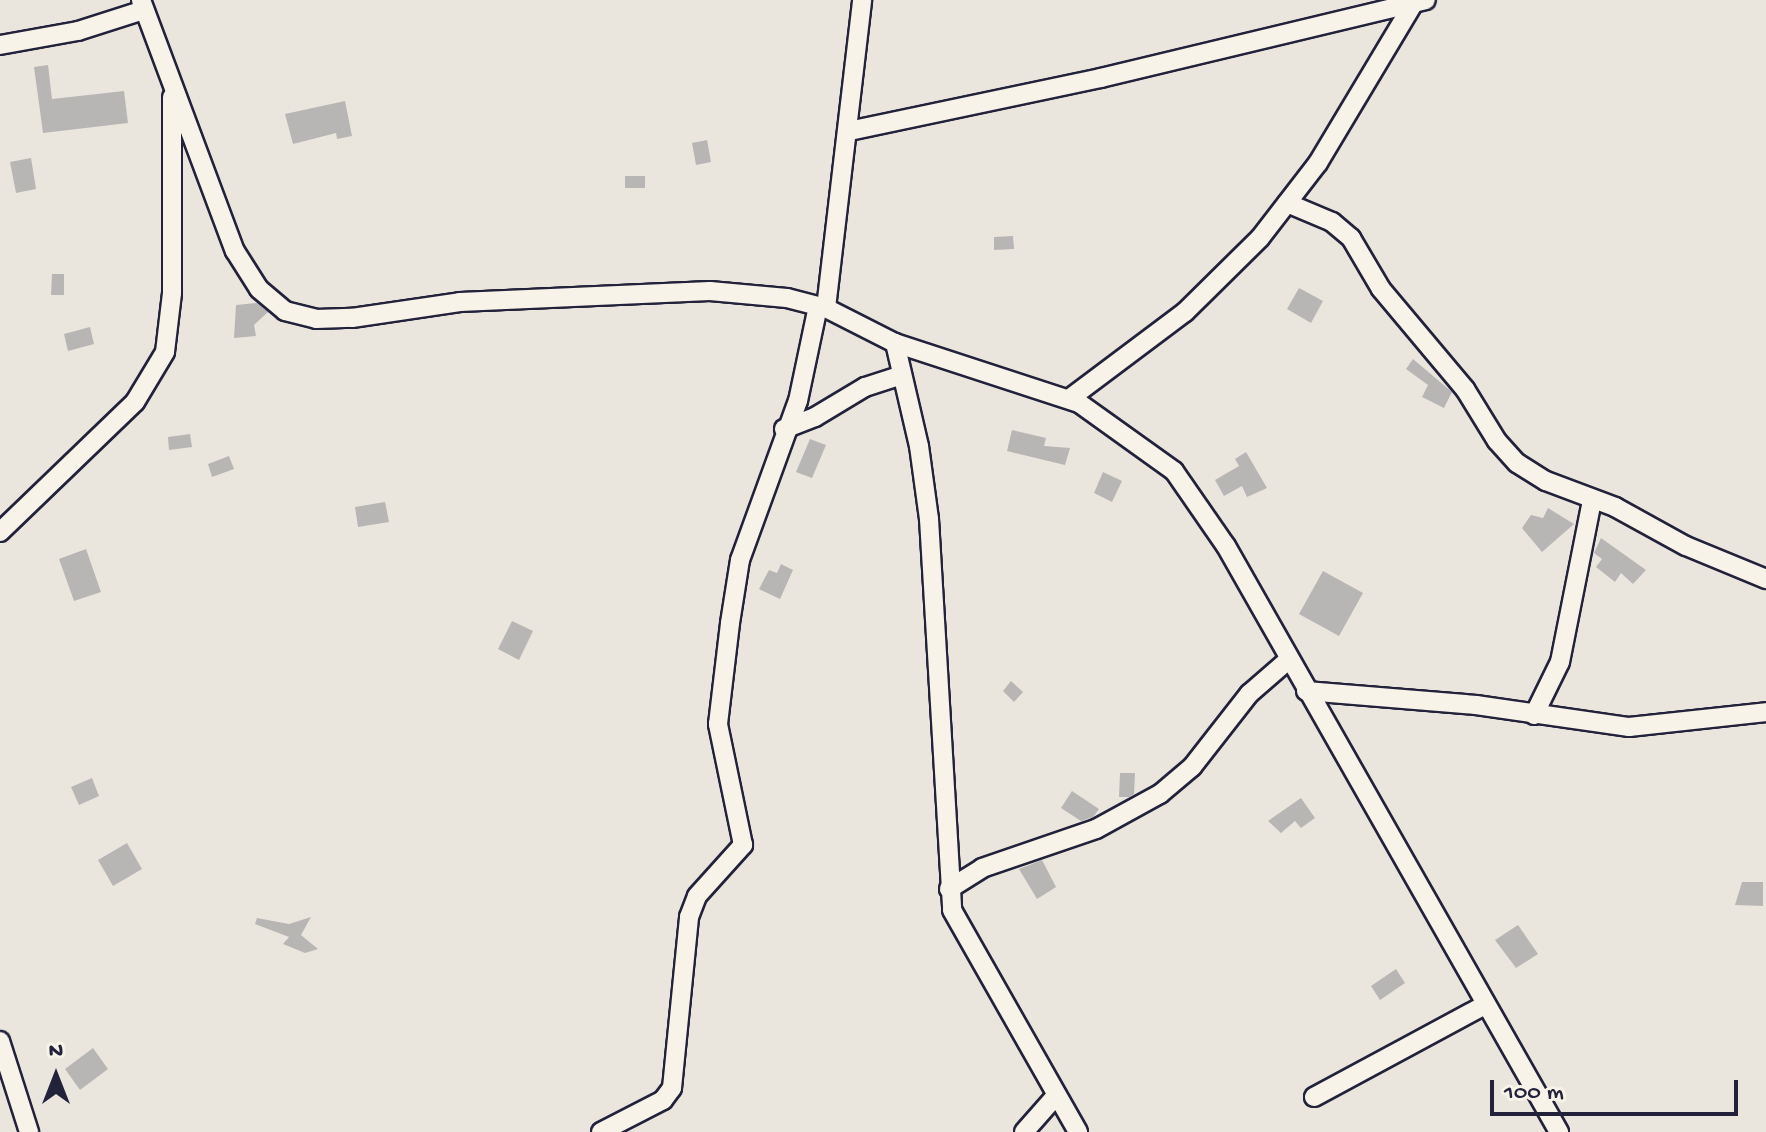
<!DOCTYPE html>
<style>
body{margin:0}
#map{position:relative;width:1766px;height:1132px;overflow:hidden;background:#eae6de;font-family:"Gochi Hand",sans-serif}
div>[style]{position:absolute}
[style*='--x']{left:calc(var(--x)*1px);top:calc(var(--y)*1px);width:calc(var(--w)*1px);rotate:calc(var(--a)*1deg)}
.building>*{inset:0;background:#b8b6b5}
.roads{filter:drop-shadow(2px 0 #22223b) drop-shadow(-2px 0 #22223b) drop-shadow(0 2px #22223b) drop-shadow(0 -2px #22223b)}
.minor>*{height:18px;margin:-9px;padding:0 9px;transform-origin:9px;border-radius:9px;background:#f7f3e8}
span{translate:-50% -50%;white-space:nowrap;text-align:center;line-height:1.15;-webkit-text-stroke:6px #f7f3e8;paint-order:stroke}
.north{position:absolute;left:16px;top:1036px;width:80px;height:80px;-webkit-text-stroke:6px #f7f3e8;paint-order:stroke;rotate:0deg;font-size:22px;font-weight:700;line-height:32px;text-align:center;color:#22223b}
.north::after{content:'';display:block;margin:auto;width:28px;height:36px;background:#22223b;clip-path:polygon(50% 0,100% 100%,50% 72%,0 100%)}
.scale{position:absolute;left:1490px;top:1080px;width:248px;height:36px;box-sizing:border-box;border:4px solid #22223b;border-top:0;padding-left:10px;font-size:24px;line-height:28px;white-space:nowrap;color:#22223b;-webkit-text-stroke:6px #f7f3e8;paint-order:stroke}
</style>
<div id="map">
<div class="building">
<div style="clip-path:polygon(48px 65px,52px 99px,124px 91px,128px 123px,43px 133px,34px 67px)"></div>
<div style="clip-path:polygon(345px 101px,352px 136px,337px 139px,336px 133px,293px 144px,285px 114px)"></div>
<div style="clip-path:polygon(707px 140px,711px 162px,696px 165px,692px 143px)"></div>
<div style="clip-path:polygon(31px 158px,36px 189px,16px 193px,10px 162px)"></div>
<div style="clip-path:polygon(625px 176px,645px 176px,645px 188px,625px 188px)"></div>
<div style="clip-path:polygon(1013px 236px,1014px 249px,994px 250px,994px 237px)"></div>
<div style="clip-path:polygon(52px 274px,64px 274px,64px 295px,51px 295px)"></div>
<div style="clip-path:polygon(1299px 288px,1323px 301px,1311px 323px,1287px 309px)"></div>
<div style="clip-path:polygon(257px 303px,268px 312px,254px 325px,256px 336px,234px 338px,236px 305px)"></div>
<div style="clip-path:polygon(90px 327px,94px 344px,68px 351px,64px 334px)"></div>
<div style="clip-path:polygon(1413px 359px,1452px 392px,1444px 408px,1422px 397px,1428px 385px,1406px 369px)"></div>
<div style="clip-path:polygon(1012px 430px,1046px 438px,1044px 446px,1070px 448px,1065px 465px,1007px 451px)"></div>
<div style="clip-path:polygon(190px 434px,192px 447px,169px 450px,168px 437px)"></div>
<div style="clip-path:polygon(810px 439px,826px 445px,812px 478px,796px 472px)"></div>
<div style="clip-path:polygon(1246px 452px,1267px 488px,1247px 497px,1242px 486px,1224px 496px,1215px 480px,1239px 466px,1235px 459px)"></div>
<div style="clip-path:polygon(229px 456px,234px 469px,212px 477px,208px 464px)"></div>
<div style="clip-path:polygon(1103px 472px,1122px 481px,1112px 502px,1094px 493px)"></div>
<div style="clip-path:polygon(385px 502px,389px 522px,358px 527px,355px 507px)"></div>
<div style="clip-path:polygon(1548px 508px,1574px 524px,1542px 552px,1522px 528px,1531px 515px,1543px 518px)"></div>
<div style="clip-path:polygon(1601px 538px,1646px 570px,1633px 584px,1621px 573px,1615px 582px,1596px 567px,1602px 559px,1594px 553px)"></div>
<div style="clip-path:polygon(86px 549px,101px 592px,74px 601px,59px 559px)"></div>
<div style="clip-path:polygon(781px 564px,793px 570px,780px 599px,759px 589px,769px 570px,777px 573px)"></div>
<div style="clip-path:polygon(1323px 571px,1363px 593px,1339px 636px,1299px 614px)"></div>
<div style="clip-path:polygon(512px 621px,533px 631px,519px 660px,498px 649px)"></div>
<div style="clip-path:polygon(1011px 681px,1023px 692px,1014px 702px,1003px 691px)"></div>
<div style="clip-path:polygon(1120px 773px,1135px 773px,1134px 794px,1129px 797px,1119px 797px)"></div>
<div style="clip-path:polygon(92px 778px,99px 796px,79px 805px,71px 787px)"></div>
<div style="clip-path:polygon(1072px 791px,1099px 809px,1093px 817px,1081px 821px,1061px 808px)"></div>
<div style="clip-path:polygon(1301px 798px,1315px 818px,1301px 828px,1295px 821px,1281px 833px,1268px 821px)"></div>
<div style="clip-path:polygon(127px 843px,142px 869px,113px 886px,98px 860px)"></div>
<div style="clip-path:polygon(1042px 860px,1056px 887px,1037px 899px,1019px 869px)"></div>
<div style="clip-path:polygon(1742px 882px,1763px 882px,1763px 906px,1735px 905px)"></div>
<div style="clip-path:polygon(311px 917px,301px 935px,318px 949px,305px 953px,283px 944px,289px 937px,255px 924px,257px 918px,289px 924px)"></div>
<div style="clip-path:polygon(1518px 925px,1538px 954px,1516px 968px,1495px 940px)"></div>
<div style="clip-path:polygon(1396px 969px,1405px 983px,1380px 1000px,1371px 986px)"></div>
<div style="clip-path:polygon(93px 1048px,108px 1069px,80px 1090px,65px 1069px)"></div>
</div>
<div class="roads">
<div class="minor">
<div style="--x:141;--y:0;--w:268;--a:69.5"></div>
<div style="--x:235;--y:251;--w:45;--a:57.7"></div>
<div style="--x:259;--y:289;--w:34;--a:40"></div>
<div style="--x:285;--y:311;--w:32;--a:14"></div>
<div style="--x:316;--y:319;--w:36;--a:-2"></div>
<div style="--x:352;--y:318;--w:109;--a:-8.4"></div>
<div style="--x:460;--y:302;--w:250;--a:-2.5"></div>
<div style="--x:710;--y:291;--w:77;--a:5.2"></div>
<div style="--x:787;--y:298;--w:40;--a:14.4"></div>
<div style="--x:826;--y:308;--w:77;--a:26.9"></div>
<div style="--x:895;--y:343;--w:194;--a:18.1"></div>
<div style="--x:1079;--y:403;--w:117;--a:35.6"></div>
<div style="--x:1174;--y:471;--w:91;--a:55.3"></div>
<div style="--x:1226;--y:546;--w:674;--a:60.39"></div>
<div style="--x:0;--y:45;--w:79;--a:-10.2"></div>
<div style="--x:78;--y:31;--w:69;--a:-17.7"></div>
<div style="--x:849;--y:131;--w:258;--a:-11.9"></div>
<div style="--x:1101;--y:78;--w:334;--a:-13.5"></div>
<div style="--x:1287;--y:203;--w:49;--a:22.9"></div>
<div style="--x:1332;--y:222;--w:25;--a:40"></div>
<div style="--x:1351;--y:238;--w:59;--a:59.5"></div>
<div style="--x:1381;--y:289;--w:131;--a:50"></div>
<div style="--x:1465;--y:389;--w:61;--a:58.4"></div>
<div style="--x:1497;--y:441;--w:30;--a:48"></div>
<div style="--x:1517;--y:463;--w:34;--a:32"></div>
<div style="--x:1546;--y:481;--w:74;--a:20.6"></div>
<div style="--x:1615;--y:507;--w:81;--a:28.8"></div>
<div style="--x:1686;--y:546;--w:87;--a:22.4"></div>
<div style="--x:826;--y:308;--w:310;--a:-83.3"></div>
<div style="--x:895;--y:343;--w:106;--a:76.9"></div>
<div style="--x:919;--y:446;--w:74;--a:82.2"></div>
<div style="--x:929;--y:519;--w:392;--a:86.6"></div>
<div style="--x:952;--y:910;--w:255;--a:60.4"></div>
<div style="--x:1069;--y:399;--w:145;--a:-36.9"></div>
<div style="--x:1185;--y:312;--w:105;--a:-44.6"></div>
<div style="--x:1260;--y:238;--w:95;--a:-52.3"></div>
<div style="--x:1318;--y:163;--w:183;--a:-59.1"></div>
<div style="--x:784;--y:429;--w:33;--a:-21"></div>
<div style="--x:815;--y:417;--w:58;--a:-31"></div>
<div style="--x:865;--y:387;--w:39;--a:-18"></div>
<div style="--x:0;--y:532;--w:187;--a:-43.9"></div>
<div style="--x:135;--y:402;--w:58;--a:-59"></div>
<div style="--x:165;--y:352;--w:59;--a:-83.2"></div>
<div style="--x:172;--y:293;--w:196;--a:-90"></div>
<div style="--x:1306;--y:691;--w:171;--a:4.7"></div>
<div style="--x:1476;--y:705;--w:155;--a:8.2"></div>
<div style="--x:1629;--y:727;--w:138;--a:-6.2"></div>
<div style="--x:1534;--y:715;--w:59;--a:-63.9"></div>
<div style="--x:1560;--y:662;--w:165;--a:-78.8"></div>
<div style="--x:949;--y:889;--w:39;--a:-32"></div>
<div style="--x:982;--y:868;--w:120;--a:-18.9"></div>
<div style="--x:1096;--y:829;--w:73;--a:-28.7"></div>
<div style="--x:1160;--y:794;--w:42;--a:-40.2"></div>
<div style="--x:1192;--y:767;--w:93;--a:-52"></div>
<div style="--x:1249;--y:694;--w:50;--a:-41"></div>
<div style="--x:0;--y:1041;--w:96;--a:72.3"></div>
<div style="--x:1314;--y:1097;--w:194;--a:-28.3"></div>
<div style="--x:601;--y:1132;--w:70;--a:-27.3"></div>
<div style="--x:663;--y:1100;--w:15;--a:-53"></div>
<div style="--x:672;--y:1088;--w:172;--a:-84.3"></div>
<div style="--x:689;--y:917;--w:22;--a:-69"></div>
<div style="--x:697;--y:896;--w:69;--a:-48"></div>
<div style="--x:743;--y:845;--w:124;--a:-101.7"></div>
<div style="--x:718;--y:724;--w:102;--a:-83.2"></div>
<div style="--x:730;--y:623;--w:64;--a:-81"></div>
<div style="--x:740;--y:560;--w:169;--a:-70"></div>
<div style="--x:798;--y:401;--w:97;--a:-78.1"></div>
<div style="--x:1024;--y:1132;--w:45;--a:-48.6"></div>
</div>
</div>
<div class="north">N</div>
<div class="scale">100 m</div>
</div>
